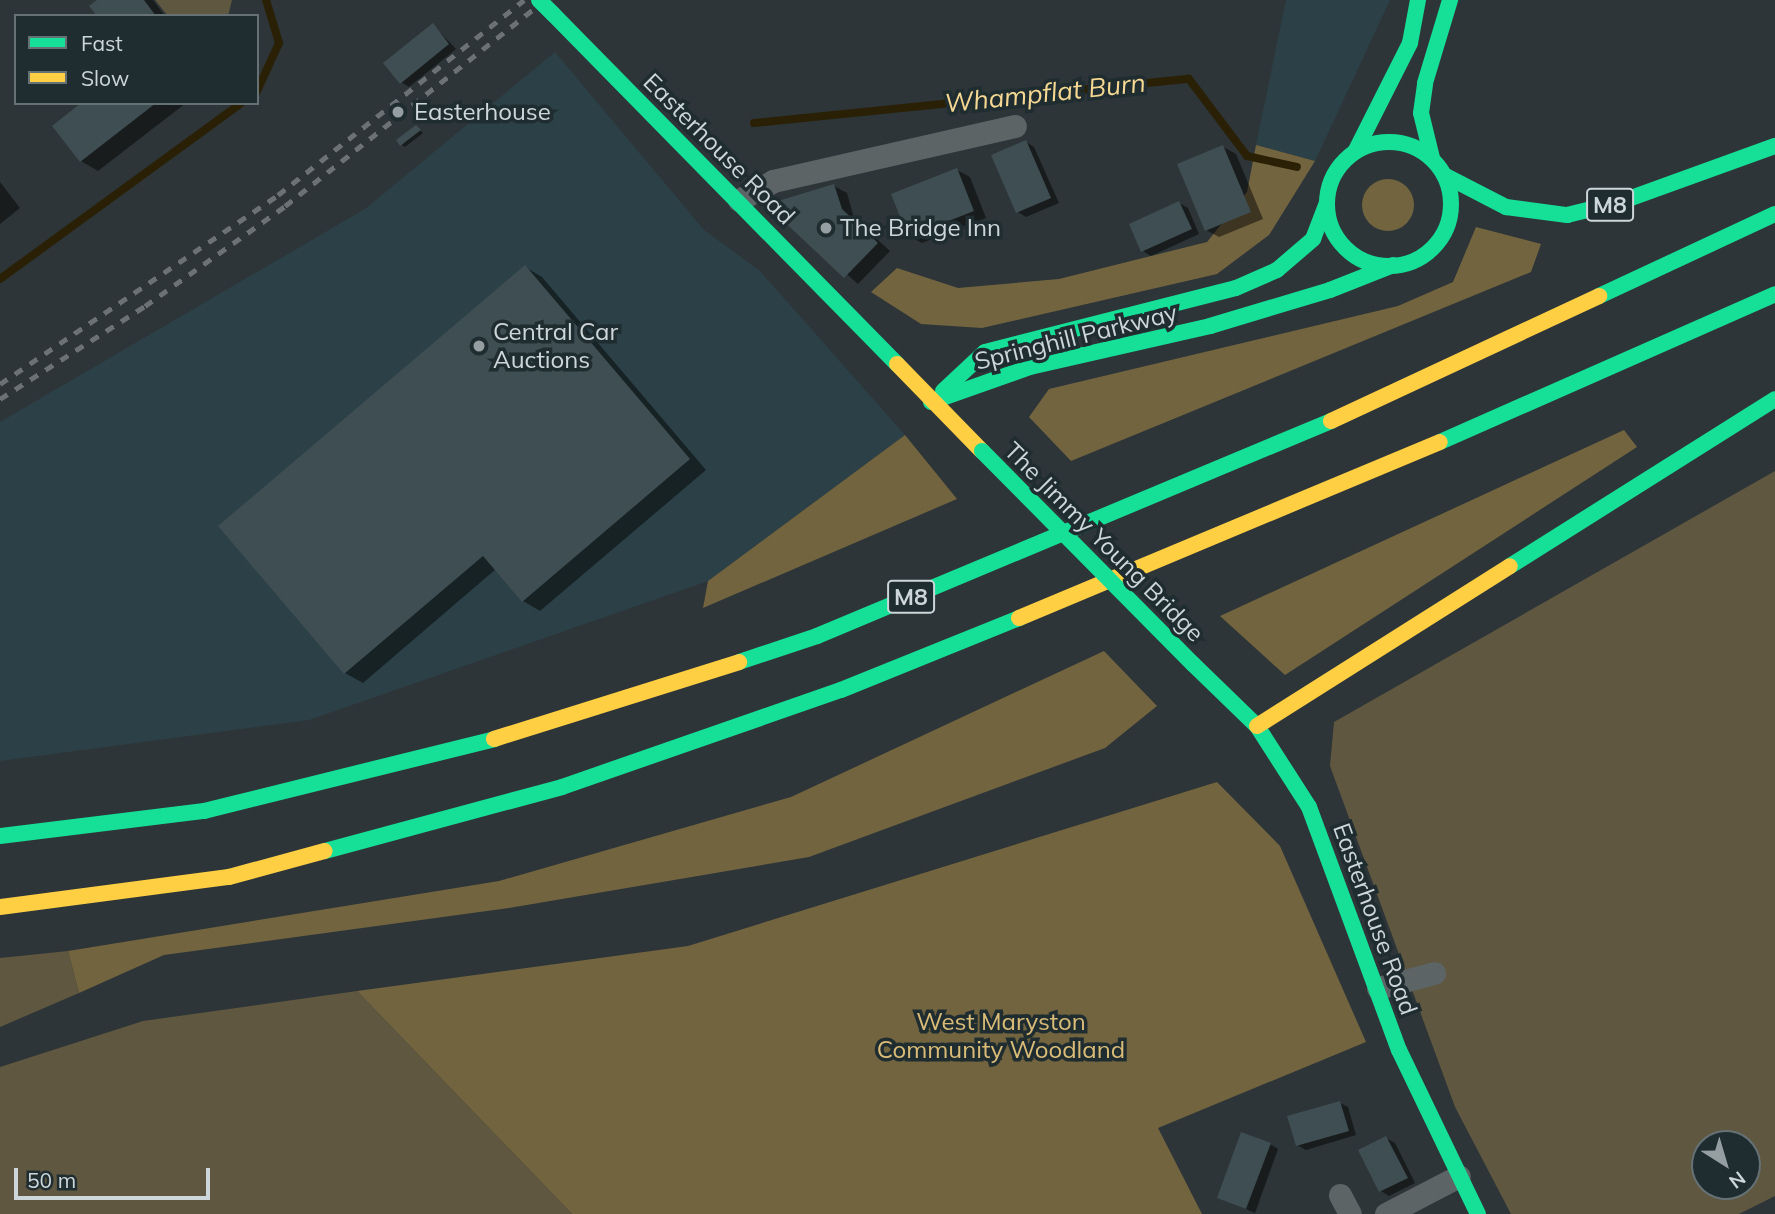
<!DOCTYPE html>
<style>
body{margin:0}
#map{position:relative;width:1775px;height:1214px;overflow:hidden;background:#2d3538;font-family:Mulish,sans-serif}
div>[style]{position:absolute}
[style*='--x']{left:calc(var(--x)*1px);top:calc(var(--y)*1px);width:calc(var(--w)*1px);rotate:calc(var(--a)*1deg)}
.built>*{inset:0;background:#2c4047}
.green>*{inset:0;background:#5f5740}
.forest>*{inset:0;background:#72643f}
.round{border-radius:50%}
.shadow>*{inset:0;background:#0007}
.stream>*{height:8px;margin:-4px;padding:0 4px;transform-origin:4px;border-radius:4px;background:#2a2005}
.building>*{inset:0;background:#3f4e52}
.street>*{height:23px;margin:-11.5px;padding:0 11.5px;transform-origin:11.5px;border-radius:11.5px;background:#5c6466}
.fast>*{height:16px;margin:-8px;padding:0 8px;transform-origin:8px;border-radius:8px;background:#16e098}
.fast>.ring{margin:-8px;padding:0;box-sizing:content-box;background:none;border:16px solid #16e098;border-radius:50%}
.slow>*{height:16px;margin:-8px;padding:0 8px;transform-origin:8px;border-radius:8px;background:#ffcf43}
.rail>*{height:5px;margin-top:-2.5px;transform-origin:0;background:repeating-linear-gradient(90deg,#6b7174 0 9px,transparent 0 18px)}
.fast-bridge>*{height:16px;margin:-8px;padding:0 8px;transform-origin:8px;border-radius:8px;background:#16e098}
.dots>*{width:19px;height:19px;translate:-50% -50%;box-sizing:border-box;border:4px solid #1f2d31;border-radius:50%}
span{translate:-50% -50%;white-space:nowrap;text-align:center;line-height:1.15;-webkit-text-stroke:7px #1f2d31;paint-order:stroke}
.shield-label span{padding:2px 5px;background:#1f2d31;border:2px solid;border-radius:5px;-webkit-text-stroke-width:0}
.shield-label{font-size:23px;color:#cdd6d9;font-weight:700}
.poi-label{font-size:24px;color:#cdd6d9}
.left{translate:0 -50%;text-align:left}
.street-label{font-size:24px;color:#cdd6d9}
.park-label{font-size:24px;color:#dabc77}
.water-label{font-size:26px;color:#f6d892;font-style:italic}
.legend{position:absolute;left:14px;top:14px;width:245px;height:91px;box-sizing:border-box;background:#1f2d31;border:2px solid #657174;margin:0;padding:9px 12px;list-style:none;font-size:21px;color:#cdd6d9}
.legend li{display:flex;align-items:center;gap:14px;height:35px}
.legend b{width:35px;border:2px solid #657174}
.north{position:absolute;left:1691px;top:1130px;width:70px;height:70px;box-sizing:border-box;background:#1f2d31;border:2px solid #657174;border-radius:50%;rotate:143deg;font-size:19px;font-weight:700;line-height:28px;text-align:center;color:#cdd6d9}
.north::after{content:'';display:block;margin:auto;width:24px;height:32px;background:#959ea1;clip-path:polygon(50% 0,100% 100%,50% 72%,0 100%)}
.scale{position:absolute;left:14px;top:1168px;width:196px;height:32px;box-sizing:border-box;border:4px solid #cdd6d9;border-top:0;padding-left:9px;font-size:21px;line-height:24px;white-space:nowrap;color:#cdd6d9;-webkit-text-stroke:5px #1f2d31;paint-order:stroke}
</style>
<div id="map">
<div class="built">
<div style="clip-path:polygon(1286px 0,1390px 0,1315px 161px,1256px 145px)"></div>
<div style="clip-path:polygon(555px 52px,704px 230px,760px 271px,905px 435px,708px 581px,309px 720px,0 761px,0 422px,365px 209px)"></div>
</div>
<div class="green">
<div style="clip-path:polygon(155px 0,232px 0,228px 16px,168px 16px)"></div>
<div style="clip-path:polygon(evenodd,1775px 471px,1775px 1196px,1739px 1214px,1511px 1214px,1455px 1107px,1330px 766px,1334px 722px,1775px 471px,1705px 1144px,1747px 1144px,1747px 1186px,1705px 1186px,1705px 1144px)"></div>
<div style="clip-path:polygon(68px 951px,79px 993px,0 1027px,0 958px)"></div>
<div style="clip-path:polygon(357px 991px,572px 1214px,0 1214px,0 1067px,143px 1021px)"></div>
</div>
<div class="forest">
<div style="clip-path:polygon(1256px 145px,1315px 161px,1269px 235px,1217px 274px,982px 328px,921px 324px,871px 292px,897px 268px,958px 288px,1059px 279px,1207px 242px,1247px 192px)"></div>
<div class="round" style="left:1362px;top:179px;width:52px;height:52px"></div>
<div style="clip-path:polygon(1476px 227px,1541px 244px,1531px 272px,1071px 461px,1029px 417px,1049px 389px,1398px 306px,1453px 282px)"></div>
<div style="clip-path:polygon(1624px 430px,1637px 447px,1285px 675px,1220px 616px)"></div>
<div style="clip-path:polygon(905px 435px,957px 499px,703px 608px,708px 581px)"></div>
<div style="clip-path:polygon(1104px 651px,1157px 706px,1105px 748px,809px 857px,509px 908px,164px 955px,79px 993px,68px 951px,499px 881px,791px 797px)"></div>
<div style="clip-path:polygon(1217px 782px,1280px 846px,1366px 1042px,1158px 1128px,1202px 1214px,572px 1214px,357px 991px,688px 946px)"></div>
</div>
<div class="shadow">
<div style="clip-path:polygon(100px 0,153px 0,165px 16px,99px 16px)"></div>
<div style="clip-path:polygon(433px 25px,456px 49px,409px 87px,401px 82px)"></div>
<div style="clip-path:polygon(84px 103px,186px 103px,98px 171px,81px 161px)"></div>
<div style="clip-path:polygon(417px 127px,423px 133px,405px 147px,402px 145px)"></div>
<div style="clip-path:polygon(1026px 142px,1034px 147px,1059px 203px,1026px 217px,1018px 212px)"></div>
<div style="clip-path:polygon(1223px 147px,1236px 154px,1263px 219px,1219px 237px,1206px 230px)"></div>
<div style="clip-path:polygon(957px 170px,970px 177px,986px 218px,922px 243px,909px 236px)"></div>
<div style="clip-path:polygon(0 182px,20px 208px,0 224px)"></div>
<div style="clip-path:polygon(834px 186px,847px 193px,854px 218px,890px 251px,858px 284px,777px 212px)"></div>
<div style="clip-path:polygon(1179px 203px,1188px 208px,1199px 234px,1151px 256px,1143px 251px)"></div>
<div style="clip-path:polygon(525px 267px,542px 277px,706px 470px,540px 611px,523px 601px,496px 569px,363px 683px,345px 673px)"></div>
<div style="clip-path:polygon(1340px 1103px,1348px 1107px,1356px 1135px,1306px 1150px,1297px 1145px)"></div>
<div style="clip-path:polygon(1386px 1138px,1395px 1143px,1415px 1183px,1389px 1196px,1381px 1191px)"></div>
<div style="clip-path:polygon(1270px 1144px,1278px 1149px,1255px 1213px,1219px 1197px)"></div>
</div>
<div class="stream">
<div style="--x:257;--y:91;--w:53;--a:-65.4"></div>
<div style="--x:279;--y:43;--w:45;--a:-106.8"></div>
<div style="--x:754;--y:123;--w:437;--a:-5.8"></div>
<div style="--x:1189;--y:79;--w:96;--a:53"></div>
<div style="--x:1247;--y:156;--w:51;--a:12.4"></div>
<div style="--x:0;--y:279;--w:298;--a:-36.1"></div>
</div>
<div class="building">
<div style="clip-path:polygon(97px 0,144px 0,156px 16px,97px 16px,89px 6px)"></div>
<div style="clip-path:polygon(433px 23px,449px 44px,400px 84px,383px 63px)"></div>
<div style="clip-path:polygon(81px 103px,156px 103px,80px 162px,52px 126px)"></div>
<div style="clip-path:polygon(416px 125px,421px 130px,400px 146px,396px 140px)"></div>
<div style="clip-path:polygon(1026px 140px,1051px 198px,1016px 213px,991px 155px)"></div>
<div style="clip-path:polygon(1223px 145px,1251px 212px,1205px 231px,1177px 164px)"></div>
<div style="clip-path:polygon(957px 168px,974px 211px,908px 237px,891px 194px)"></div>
<div style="clip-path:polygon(834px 184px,842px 209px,878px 243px,844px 278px,775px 213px,778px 201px)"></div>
<div style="clip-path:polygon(1179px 201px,1192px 229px,1141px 252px,1129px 224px)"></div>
<div style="clip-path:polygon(525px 265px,690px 459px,522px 602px,483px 556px,344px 674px,218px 526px)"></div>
<div style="clip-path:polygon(1340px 1101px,1349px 1131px,1296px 1146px,1287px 1116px)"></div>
<div style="clip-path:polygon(1241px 1132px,1271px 1143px,1246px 1209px,1217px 1198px)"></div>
<div style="clip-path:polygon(1386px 1136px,1408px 1178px,1379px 1192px,1358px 1150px)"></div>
</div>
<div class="street">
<div style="--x:739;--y:200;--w:39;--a:-29"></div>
<div style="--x:773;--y:181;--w:248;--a:-12.8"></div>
<div style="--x:1378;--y:988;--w:58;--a:-15"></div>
<div style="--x:1340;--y:1195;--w:21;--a:62"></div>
<div style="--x:1386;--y:1214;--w:82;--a:-27.5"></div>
</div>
<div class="fast">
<div style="--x:553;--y:14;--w:491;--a:45.5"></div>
<div class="ring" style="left:1327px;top:142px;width:108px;height:108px"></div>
<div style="--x:1355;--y:152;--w:122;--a:-63.2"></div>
<div style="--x:1410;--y:43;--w:44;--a:-79.5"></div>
<div style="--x:1432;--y:158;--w:46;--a:-103.7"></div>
<div style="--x:1421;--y:113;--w:30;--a:-82"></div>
<div style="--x:1425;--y:83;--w:87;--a:-73.2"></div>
<div style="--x:1444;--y:175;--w:70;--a:27.3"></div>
<div style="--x:1506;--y:207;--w:62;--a:7.5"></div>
<div style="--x:1567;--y:215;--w:55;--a:-13.8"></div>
<div style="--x:1620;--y:202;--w:165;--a:-19.9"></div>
<div style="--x:1599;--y:296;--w:194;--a:-25"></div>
<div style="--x:943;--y:391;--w:57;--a:-42.9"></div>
<div style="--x:985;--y:352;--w:259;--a:-14.3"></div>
<div style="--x:1236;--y:288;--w:45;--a:-23.7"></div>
<div style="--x:1277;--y:270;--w:48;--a:-40.7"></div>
<div style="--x:1313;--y:239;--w:39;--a:-69"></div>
<div style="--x:931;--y:402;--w:105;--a:-19.5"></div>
<div style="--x:1030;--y:367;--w:185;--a:-12.8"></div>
<div style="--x:1210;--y:326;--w:125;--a:-16.7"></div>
<div style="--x:1330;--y:290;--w:68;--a:-21.6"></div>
<div style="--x:1440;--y:442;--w:366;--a:-23.8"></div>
<div style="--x:1510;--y:566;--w:313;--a:-32.2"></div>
<div style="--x:739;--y:662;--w:82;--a:-18.4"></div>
<div style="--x:817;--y:636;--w:557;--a:-22.7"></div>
<div style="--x:1193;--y:664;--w:89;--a:44.1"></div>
<div style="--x:1257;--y:726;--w:96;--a:57.3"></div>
<div style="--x:1309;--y:807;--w:259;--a:69.7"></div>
<div style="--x:1399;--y:1050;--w:182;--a:64.3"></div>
<div style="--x:0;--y:836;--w:206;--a:-7"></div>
<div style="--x:204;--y:811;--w:299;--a:-13.9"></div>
<div style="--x:325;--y:851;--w:245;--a:-15.1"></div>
<div style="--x:562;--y:787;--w:295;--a:-19.2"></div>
<div style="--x:841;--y:690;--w:192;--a:-22"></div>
</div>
<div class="slow">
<div style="--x:897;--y:364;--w:122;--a:45.7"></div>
<div style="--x:1331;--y:421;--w:296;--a:-25"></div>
<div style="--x:1019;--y:618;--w:456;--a:-22.7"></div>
<div style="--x:1257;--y:726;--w:299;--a:-32.3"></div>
<div style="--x:494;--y:739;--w:257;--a:-17.4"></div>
<div style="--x:0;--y:907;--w:231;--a:-7.5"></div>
<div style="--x:229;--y:877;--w:99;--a:-15.2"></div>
</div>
<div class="rail">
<div style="--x:0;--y:384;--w:336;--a:-34.2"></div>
<div style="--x:278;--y:195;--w:314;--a:-38.4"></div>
<div style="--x:0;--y:399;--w:172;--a:-32.7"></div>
<div style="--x:145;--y:306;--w:172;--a:-35.5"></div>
<div style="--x:285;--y:206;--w:332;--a:-38.4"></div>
</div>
<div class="fast-bridge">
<div style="--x:539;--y:0;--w:20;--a:45"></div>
<div style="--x:982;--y:451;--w:300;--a:45.3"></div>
</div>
<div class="dots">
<div style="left:398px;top:112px;background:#959ea1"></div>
<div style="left:826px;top:228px;background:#959ea1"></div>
<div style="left:479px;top:346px;background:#959ea1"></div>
</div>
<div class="shield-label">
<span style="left:1610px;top:205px">M8</span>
<span style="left:911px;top:597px">M8</span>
</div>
<div class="poi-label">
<span class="left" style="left:414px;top:112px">Easterhouse</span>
<span class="left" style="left:840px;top:228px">The Bridge Inn</span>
<span class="left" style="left:493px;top:346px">Central Car<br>Auctions</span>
</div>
<div class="street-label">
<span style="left:719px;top:149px;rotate:45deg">Easterhouse Road</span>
<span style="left:1076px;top:337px;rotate:-14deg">Springhill Parkway</span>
<span style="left:1104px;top:542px;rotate:45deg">The Jimmy Young Bridge</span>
<span style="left:1375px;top:919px;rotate:70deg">Easterhouse Road</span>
</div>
<div class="park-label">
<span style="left:1001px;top:1036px">West Maryston<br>Community Woodland</span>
</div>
<div class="water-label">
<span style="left:1045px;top:93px;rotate:-6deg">Whampflat Burn</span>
</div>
<ul class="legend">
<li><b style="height:9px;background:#16e098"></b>Fast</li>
<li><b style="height:9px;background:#ffcf43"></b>Slow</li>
</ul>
<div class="north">N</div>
<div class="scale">50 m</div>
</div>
